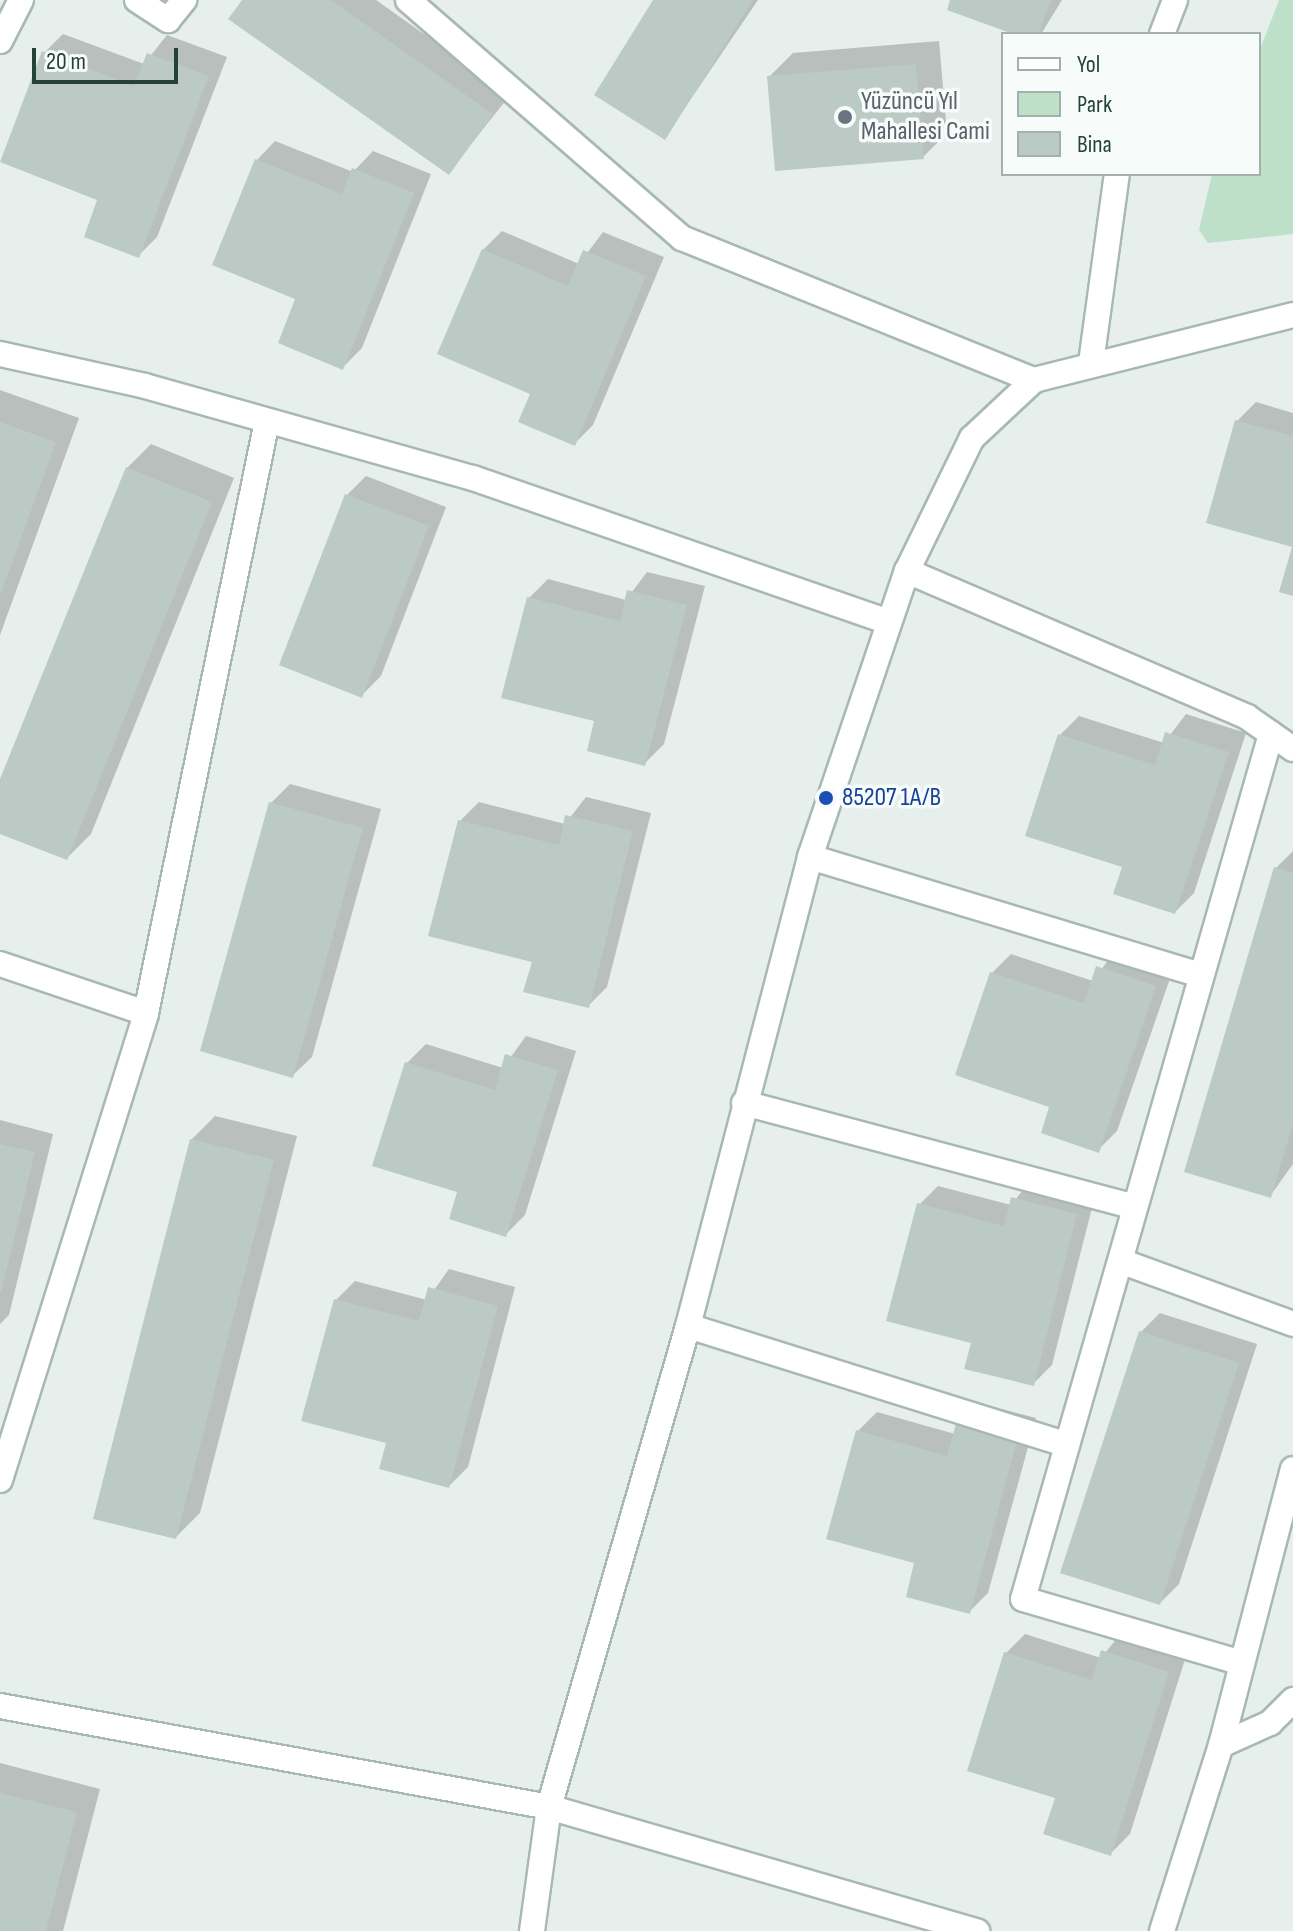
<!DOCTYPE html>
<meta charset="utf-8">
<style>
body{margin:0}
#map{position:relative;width:1293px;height:1931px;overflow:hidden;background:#e6efeb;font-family:"Sofia Sans Condensed",sans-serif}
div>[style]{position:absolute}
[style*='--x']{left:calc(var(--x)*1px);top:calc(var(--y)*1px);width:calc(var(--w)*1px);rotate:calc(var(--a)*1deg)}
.green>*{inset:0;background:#bfe0c8}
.shadow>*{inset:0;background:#0003}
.building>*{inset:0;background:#bbcac4}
.roads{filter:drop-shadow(2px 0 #a8b8b2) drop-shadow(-2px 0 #a8b8b2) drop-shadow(0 2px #a8b8b2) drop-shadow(0 -2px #a8b8b2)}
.minor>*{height:24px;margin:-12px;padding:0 12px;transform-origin:12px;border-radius:12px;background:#fff}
.tertiary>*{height:24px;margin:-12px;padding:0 12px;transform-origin:12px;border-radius:12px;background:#fff}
.dots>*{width:22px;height:22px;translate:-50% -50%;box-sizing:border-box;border:4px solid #f7fbf9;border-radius:50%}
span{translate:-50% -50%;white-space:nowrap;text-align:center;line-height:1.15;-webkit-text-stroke:7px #f7fbf9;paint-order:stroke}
.worship-label{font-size:26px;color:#5b616d}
.left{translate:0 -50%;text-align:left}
.transit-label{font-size:26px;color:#164399}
.legend{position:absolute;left:1001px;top:32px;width:260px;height:144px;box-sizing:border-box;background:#f7fbf9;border:2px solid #a3b1ad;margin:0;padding:10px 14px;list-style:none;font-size:24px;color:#24423a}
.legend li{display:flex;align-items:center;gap:16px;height:40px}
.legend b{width:40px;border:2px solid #a3b1ad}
.scale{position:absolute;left:32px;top:48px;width:146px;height:36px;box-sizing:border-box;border:4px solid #24423a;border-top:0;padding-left:10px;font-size:24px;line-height:28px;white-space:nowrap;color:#24423a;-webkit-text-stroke:6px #f7fbf9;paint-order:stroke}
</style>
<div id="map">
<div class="green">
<div style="clip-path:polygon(1279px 0,1293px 0,1293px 234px,1208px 243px,1199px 230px,1212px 174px,1259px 174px,1259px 52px)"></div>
</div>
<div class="shadow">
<div style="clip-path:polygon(245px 0,376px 0,510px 95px,449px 172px)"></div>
<div style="clip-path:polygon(656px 0,758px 0,665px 137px)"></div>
<div style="clip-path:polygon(953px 0,1062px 0,1041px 34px,1018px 34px)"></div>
<div style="clip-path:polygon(63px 34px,144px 64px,167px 35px,227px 57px,157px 237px,138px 256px,100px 198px,44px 53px)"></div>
<div style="clip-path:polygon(939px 41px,947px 133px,923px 157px,769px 77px,793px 53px)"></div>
<div style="clip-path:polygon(275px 141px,353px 172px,373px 151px,431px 174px,362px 348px,343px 367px,298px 297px,257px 160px)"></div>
<div style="clip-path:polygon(502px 231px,579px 264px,603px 232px,664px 257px,593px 425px,574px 444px,533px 393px,483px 250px)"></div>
<div style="clip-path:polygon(0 390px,79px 418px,0 635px)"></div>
<div style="clip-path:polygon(1256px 402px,1293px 413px,1293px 545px,1237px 421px)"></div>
<div style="clip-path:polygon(151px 444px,234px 478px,91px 834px,67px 858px,0 832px,0 785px,127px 468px)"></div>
<div style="clip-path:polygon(366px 476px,446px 507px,381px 676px,362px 695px,347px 495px)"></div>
<div style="clip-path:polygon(647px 572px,705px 586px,664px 744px,645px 763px,597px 720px,529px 598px,548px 579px,626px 600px)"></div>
<div style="clip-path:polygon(1186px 714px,1246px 733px,1194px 893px,1175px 912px,1125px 866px,1060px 735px,1079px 716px,1164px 743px)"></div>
<div style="clip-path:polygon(290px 784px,381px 809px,312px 1057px,293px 1075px,271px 803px)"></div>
<div style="clip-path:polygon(586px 797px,651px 813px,607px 987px,588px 1006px,534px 960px,460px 821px,479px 802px,565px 824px)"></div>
<div style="clip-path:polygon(1293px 851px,1293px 1164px,1270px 1196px,1276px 868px)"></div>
<div style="clip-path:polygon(1117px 948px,1174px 967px,1117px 1131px,1098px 1150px,992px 973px,1011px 954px,1093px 981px)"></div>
<div style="clip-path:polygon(526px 1036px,576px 1051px,525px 1215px,506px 1234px,460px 1191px,407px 1063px,426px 1044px,503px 1068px)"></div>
<div style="clip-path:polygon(215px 1116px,297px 1136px,200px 1513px,176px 1537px,191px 1140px)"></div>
<div style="clip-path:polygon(0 1120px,53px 1134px,9px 1315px,0 1324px)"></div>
<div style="clip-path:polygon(1032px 1179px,1095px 1196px,1052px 1365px,1033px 1384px,973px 1341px,919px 1205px,938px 1186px,1011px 1205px)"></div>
<div style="clip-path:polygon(449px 1269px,515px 1287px,468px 1467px,449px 1486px,388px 1441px,336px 1300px,355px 1281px,427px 1300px)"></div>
<div style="clip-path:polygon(1160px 1313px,1257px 1344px,1179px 1584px,1160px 1603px,1141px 1332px)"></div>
<div style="clip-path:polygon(978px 1403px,1036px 1418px,988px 1593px,969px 1612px,858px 1431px,877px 1412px,955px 1434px)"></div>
<div style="clip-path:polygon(1122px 1632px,1187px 1653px,1130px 1834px,1111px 1853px,1006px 1653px,1025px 1634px,1101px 1658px)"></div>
<div style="clip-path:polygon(0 1763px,100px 1789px,63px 1931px,0 1931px)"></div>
</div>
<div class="building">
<div style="clip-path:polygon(242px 0,331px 0,493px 114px,449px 175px,228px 19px)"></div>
<div style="clip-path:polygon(653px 0,753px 0,665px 140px,594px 95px)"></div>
<div style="clip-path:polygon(950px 0,1051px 0,1039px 34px,1013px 34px,947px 10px)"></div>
<div style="clip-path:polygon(42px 51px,134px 86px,147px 53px,209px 76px,139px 258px,84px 237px,97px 200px,0 162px)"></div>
<div style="clip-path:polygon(916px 64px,924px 159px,775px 171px,767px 76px)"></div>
<div style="clip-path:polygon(255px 159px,342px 194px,352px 168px,414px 193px,343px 370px,278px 343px,295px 299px,212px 265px)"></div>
<div style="clip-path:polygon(482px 249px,568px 286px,583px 250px,646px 276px,575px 446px,518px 422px,530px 394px,437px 354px)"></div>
<div style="clip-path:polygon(1235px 420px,1293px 436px,1293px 596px,1279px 592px,1292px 547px,1206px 523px)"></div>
<div style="clip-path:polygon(0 422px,56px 442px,0 596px)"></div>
<div style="clip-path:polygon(126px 467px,212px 502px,67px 860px,0 834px,0 779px)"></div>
<div style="clip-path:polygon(345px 494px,429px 526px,362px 698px,279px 665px)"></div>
<div style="clip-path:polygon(627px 590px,687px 605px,645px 766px,587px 751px,594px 721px,501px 698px,527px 597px,620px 621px)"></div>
<div style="clip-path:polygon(1165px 732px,1229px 752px,1175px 914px,1113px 894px,1122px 867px,1025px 836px,1058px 734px,1155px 765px)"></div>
<div style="clip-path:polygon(269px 802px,363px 828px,293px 1078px,200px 1051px)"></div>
<div style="clip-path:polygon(565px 815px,633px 831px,589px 1008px,523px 992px,532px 962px,428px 936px,458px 820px,559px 845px)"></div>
<div style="clip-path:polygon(1274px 867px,1293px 873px,1293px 1123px,1271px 1198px,1184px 1172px)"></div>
<div style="clip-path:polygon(1096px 966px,1156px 986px,1099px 1153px,1041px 1133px,1049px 1107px,955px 1075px,990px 972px,1084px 1003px)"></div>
<div style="clip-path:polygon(505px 1054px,558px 1070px,506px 1237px,449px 1219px,457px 1192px,372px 1166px,405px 1062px,495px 1090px)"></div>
<div style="clip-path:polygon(190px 1139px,274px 1160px,176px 1539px,93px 1519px)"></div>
<div style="clip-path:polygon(0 1144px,35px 1152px,1px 1293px,0 1292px)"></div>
<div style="clip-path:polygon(1011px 1197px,1077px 1214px,1034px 1386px,964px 1369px,971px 1343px,886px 1321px,917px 1203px,1004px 1226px)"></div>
<div style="clip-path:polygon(428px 1287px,498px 1306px,449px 1488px,379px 1469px,386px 1443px,301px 1421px,334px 1299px,419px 1321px)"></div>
<div style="clip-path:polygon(1139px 1331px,1239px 1363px,1160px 1605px,1060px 1573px)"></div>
<div style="clip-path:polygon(957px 1420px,1018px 1437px,970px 1614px,906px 1597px,914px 1563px,826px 1539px,856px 1430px,947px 1456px)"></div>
<div style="clip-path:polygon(1101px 1650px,1169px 1672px,1111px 1856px,1043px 1834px,1055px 1798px,967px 1771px,1004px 1652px,1092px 1680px)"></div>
<div style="clip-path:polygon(0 1793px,77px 1812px,46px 1931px,0 1931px)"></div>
</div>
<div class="roads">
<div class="minor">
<div style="--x:137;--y:0;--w:37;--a:33"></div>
<div style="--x:168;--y:20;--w:26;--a:-51"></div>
<div style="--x:408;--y:0;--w:363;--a:41"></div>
<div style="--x:682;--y:238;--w:380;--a:22"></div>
<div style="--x:1162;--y:34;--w:36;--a:-69"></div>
<div style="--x:0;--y:41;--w:46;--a:-62.9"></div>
<div style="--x:0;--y:354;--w:148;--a:12.4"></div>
<div style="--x:145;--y:386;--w:341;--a:15.7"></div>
<div style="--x:473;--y:478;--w:439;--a:19.1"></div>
<div style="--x:1091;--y:363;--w:191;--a:-82.2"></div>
<div style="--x:907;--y:571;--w:370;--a:23.2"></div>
<div style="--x:1247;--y:717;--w:56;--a:34.8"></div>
<div style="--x:810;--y:857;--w:408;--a:16.8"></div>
<div style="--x:0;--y:964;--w:154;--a:18.6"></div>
<div style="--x:744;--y:1103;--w:404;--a:14.9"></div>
<div style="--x:1123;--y:1262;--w:181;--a:20"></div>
<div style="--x:688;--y:1326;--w:397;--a:17.4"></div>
<div style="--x:0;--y:1480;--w:489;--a:-72.6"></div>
<div style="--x:146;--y:1013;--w:604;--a:-78.45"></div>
<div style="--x:1242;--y:1663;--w:228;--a:-163.7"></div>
<div style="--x:1023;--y:1599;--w:900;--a:-74"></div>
<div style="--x:1221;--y:1745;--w:54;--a:-24.2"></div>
<div style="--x:1270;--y:1723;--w:33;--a:-45"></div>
<div style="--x:532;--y:1931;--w:125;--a:-82.2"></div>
<div style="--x:549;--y:1807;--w:501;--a:-73.88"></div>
<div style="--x:688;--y:1326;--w:485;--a:-75.4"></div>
<div style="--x:810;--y:857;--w:302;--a:-71.3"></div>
<div style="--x:907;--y:571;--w:148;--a:-64"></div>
<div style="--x:972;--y:438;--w:85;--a:-43.1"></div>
<div style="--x:1034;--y:380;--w:267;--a:-14.1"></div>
<div style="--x:1162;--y:1931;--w:195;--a:-72.4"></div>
<div style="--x:1221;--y:1745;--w:285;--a:-75.4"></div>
</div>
<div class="tertiary">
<div style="--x:0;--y:1706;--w:558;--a:10.42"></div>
<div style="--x:549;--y:1807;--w:446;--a:16.2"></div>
</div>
</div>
<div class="dots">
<div style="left:845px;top:117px;background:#6b7280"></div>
<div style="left:826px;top:798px;background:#1a4fb4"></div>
</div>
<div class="worship-label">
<span class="left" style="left:861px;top:117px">Yüzüncü Yıl<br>Mahallesi Cami</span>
</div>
<div class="transit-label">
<span class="left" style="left:842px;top:798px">85207 1A/B</span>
</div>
<ul class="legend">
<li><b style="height:10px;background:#fff"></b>Yol</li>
<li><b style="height:22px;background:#bfe0c8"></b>Park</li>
<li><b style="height:22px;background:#bbcac4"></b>Bina</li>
</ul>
<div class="scale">20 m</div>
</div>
